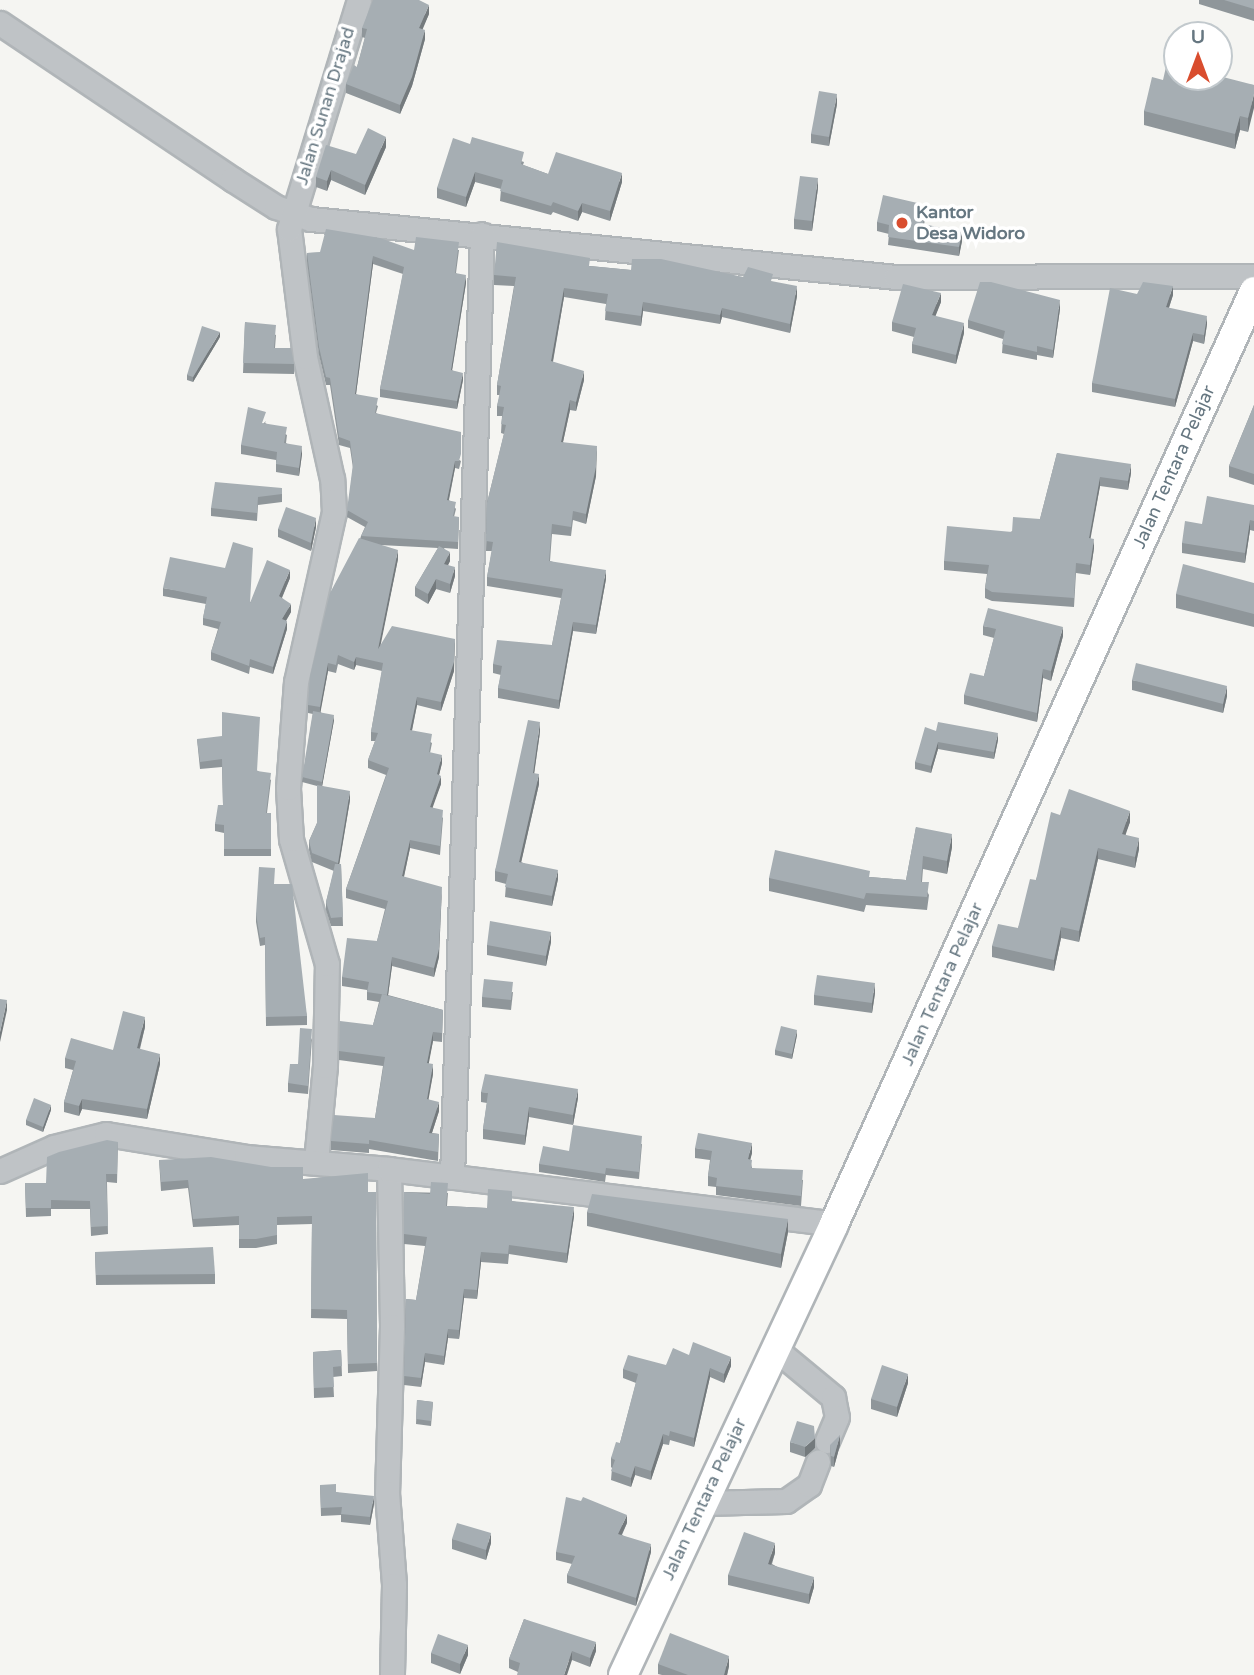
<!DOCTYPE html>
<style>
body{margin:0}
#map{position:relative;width:1254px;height:1675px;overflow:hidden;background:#f5f5f2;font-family:"Varela Round",sans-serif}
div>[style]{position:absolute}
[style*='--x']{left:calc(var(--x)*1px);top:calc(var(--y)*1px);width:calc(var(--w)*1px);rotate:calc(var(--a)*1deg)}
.roads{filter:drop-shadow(2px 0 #b0b5b8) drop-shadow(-2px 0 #b0b5b8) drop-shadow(0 2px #b0b5b8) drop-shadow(0 -2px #b0b5b8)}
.minor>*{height:23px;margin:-11.5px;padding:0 11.5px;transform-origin:11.5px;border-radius:11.5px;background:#bfc3c6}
.major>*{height:28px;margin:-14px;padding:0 14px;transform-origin:14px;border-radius:14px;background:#fff}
.wall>*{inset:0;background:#8f969a}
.shaded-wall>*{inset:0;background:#747a7d}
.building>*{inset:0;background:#a6aeb3}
.dots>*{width:19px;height:19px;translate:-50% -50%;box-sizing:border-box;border:4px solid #fff;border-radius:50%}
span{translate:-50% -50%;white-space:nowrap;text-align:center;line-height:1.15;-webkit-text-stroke:7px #fff;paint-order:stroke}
.street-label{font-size:18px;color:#667781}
.poi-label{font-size:18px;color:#667781;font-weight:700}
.left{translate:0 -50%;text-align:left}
.north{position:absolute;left:1163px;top:21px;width:70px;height:70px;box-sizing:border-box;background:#fff;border:2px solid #c2c9cd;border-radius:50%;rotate:0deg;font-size:19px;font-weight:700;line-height:28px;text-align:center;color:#667781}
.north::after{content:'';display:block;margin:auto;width:24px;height:32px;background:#d94d2e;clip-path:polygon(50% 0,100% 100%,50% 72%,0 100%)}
</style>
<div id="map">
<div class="roads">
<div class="minor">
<div style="--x:0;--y:23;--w:280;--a:33.9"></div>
<div style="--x:232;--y:179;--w:52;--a:32.5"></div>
<div style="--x:276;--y:207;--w:37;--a:19"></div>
<div style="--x:311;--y:219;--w:588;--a:5.66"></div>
<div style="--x:896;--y:277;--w:358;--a:-0.2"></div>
<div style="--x:316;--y:1161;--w:95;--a:-84.6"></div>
<div style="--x:325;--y:1066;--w:102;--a:-88.9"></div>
<div style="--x:327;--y:964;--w:130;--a:-106.1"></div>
<div style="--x:291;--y:839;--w:51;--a:-93.4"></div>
<div style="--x:288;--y:788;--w:106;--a:-85.7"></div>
<div style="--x:296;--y:682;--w:174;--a:-77.4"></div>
<div style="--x:334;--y:512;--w:33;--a:-93"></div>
<div style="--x:332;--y:479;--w:125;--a:-102.5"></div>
<div style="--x:305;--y:357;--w:129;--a:-97.1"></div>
<div style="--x:289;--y:229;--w:239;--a:-73"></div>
<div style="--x:389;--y:1169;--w:157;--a:88.9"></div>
<div style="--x:392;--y:1326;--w:167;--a:91.7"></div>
<div style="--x:387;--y:1493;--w:92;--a:85.6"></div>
<div style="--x:394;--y:1585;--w:90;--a:91.3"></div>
<div style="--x:0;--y:1171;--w:59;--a:-24"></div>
<div style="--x:54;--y:1147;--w:54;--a:-14"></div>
<div style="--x:106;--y:1134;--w:142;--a:9.3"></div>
<div style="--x:246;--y:1157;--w:144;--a:4.8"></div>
<div style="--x:389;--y:1169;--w:448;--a:7"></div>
<div style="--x:452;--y:1177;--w:943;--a:-88.18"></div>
<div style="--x:774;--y:1348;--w:77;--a:39.7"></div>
<div style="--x:833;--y:1397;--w:20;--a:79"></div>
<div style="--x:837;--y:1417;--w:26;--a:113"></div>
<div style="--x:701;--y:1503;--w:85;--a:-1.3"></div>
<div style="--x:786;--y:1501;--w:28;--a:-35"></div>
<div style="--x:809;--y:1485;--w:25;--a:-69"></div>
</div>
<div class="major">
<div style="--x:623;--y:1675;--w:498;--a:-64.9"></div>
<div style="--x:834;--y:1224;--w:1023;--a:-65.76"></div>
</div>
</div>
<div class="wall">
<div style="clip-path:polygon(1199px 0,1254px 0,1254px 21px,1199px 4px)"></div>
<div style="clip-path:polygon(429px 14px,422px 29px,425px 39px,412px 86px,400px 114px,346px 93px,346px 84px,357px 67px,365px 38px,362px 37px,362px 28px)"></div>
<div style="clip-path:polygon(1177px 77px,1254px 85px,1248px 132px,1240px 130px,1235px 149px,1144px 125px,1144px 111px,1163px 80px)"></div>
<div style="clip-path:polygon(837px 104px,829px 146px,811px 143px,811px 134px)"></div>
<div style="clip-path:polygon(470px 144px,524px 162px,523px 165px,548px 174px,622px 182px,610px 221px,582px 212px,578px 221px,553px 212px,551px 215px,500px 201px,501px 189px,475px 182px,466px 207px,437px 198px,437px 188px)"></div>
<div style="clip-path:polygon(386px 147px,365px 195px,331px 180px,327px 191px,316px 187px,316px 177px,356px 154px)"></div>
<div style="clip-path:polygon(818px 188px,812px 231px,794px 229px,794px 219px)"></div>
<div style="clip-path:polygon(926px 214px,924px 225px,962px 241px,959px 256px,888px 245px,889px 234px,877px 231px,877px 222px)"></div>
<div style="clip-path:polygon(414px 250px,459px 250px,456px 273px,466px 283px,452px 370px,463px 380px,457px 409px,380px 397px,380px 389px,403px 274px,373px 264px,356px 394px,378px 406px,376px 413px,461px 461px,459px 469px,455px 468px,449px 500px,456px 509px,454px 517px,459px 517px,458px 549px,444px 548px,450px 561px,448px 565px,455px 576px,450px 593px,436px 589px,428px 604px,415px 596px,415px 587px,438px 548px,380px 545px,398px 559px,380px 645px,454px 671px,441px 711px,417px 705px,412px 731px,432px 743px,430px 753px,442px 763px,439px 775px,441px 784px,432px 807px,443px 818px,440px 855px,410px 848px,404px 877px,439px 957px,434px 977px,392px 966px,388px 995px,443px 1010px,442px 1042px,433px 1041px,428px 1064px,433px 1074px,428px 1099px,439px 1111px,432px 1133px,439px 1134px,438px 1161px,369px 1149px,369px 1153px,331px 1150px,331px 1141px,375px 1118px,383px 1066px,339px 1060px,339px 1051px,373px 1025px,379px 1002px,367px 1000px,367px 990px,342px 986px,342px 977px,377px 941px,385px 909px,346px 898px,346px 889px,386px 775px,368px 768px,368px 760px,375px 741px,371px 741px,371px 732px,382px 671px,356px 665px,354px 670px,338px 664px,336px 673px,328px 671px,320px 712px,334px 720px,322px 786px,350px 800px,339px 864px,341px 864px,343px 926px,331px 926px,326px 910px,326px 902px,334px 871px,312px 862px,309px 850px,309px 841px,317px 823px,317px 786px,302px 782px,313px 714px,308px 713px,308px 705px,361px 536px,365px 527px,347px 517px,353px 468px,350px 448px,339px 445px,330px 385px,326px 385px,319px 355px,307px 261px,307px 253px)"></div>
<div style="clip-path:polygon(590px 266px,631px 270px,743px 277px,773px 282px,797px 296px,790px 333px,722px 317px,720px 324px,643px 311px,641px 326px,605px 320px,606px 304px,564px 297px,553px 362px,584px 380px,576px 411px,570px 410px,563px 442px,596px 476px,586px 524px,573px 520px,571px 536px,552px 534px,550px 561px,606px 579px,596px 634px,573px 631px,559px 709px,498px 698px,498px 688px,501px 675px,493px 673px,493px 664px,552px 645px,561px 598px,487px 586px,487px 577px,492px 551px,486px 551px,487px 503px,504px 434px,501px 433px,502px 416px,497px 416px,497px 406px,500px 395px,497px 395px,497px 385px,514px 286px,494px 285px,494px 275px)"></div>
<div style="clip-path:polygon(1137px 294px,1173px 295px,1169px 308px,1207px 324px,1204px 344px,1193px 341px,1175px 407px,1092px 392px,1092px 383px)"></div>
<div style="clip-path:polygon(941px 302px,935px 316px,964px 333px,956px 364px,912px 353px,912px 344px,914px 337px,892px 331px,892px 322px)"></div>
<div style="clip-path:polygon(1060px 309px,1053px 358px,1037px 355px,1037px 360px,1002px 353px,1003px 339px,968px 328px,968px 320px)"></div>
<div style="clip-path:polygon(245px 322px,276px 335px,275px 348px,294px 364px,294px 374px,243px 373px)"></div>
<div style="clip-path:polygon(220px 337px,193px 382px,187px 380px,187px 375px)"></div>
<div style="clip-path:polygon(1254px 405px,1254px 485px,1229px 477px,1229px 466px)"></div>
<div style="clip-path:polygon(266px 421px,265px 423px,287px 435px,286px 443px,302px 454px,299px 476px,276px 472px,276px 460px,241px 454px,241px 445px)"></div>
<div style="clip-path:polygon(1057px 453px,1131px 473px,1128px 490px,1100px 486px,1090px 538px,1094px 548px,1090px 575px,1076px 573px,1074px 607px,992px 601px,985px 598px,985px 588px,987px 574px,944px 570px,944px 561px,1040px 519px)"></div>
<div style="clip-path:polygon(282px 488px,282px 502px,258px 505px,257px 521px,211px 516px,211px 508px)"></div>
<div style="clip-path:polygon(1254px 505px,1254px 531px,1250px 530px,1245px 563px,1182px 553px,1182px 543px,1202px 524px)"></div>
<div style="clip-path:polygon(316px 527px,311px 551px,278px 537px,278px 529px)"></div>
<div style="clip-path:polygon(290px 578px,282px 598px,291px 612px,286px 621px,287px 629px,273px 674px,250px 667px,249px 674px,211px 660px,211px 652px,218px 629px,203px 625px,203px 618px,206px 604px,163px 596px,163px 588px,251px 602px)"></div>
<div style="clip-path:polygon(1254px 583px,1254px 627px,1176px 608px,1176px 594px)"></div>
<div style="clip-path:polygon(983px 626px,1063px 636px,1051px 681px,1043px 678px,1037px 722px,964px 704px,964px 695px,984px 676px,994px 638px,983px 635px)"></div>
<div style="clip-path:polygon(1132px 680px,1227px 696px,1223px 713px,1132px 690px)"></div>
<div style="clip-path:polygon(936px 731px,998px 740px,994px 759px,938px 749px,931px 773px,915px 769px,915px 762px)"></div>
<div style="clip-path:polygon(540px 732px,534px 773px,539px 784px,521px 862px,558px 879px,552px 906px,505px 897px,506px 884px,495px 881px,495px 871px)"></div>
<div style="clip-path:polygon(197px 739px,258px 771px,271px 780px,267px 813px,271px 813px,271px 856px,224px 856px,224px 833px,215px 831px,215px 824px,223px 805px,222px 767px,200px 769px)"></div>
<div style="clip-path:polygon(1060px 815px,1130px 822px,1125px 834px,1139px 849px,1135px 868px,1098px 859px,1079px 942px,1061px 938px,1054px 971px,992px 957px,992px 946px,1018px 928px)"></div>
<div style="clip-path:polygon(916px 827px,952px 847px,947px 874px,923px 869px,922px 882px,929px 895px,927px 910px,866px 905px,864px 912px,769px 891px,769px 878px,870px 877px,906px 880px)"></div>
<div style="clip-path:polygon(274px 884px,307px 1016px,307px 1025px,266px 1026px,265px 945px,260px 946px,256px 922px,256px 914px)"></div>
<div style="clip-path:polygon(551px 942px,546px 966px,487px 955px,487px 945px)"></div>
<div style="clip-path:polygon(513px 992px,511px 1010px,482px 1007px,482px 997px)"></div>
<div style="clip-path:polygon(875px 993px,872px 1013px,814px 1005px,814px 995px)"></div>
<div style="clip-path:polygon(145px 1027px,140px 1049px,160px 1064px,147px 1119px,82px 1109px,79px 1116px,64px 1112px,64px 1102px,73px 1070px,65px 1068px,65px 1058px,113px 1050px)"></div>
<div style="clip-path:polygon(797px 1035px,792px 1059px,775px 1055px,775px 1050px)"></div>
<div style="clip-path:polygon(312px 1038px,308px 1094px,288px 1092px,288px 1083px)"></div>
<div style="clip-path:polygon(481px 1092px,578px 1098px,573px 1125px,529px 1117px,525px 1145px,483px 1139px,483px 1129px,487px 1103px,481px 1102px)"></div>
<div style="clip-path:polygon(51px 1110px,43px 1132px,26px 1125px,26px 1120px)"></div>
<div style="clip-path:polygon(118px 1142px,117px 1183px,107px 1182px,108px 1234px,91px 1236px,90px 1209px,51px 1209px,51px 1216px,26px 1217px,25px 1183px,46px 1183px)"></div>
<div style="clip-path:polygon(642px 1144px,639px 1179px,606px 1175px,605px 1182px,539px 1172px,539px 1164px,569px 1151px)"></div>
<div style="clip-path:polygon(695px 1148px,752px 1153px,750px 1159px,752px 1168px,803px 1180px,801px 1206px,716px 1195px,716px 1187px,708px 1186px,708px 1176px,710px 1160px,695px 1158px)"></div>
<div style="clip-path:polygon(159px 1160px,303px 1179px,368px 1192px,376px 1192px,377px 1371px,348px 1373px,347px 1319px,311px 1318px,312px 1224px,277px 1225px,277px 1244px,256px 1248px,239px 1248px,239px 1225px,193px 1227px,188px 1188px,161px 1191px)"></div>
<div style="clip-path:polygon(404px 1192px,448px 1193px,447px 1206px,487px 1208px,512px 1201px,574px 1216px,567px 1263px,509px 1254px,508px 1264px,481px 1262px,477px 1299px,464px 1298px,459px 1339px,448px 1338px,444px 1365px,425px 1362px,421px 1387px,404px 1385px,406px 1299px,416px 1300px,425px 1246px,404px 1244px)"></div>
<div style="clip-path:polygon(587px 1212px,788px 1232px,781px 1268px,587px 1226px)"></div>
<div style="clip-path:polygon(95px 1252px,215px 1274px,215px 1284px,96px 1285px)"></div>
<div style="clip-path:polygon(341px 1350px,342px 1376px,333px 1377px,334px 1397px,314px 1398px,313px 1352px)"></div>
<div style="clip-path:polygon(689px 1355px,731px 1366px,724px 1383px,710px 1377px,694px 1447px,670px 1440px,669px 1445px,663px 1444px,651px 1480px,635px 1475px,631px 1487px,611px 1480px,612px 1468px,611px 1467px,611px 1458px,620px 1443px,636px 1383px,623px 1378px,623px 1369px,666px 1365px)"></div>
<div style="clip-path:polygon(908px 1383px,897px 1417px,871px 1409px,871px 1399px)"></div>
<div style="clip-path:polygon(417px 1400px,433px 1402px,431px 1426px,416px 1424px)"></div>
<div style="clip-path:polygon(790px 1442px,815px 1448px,805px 1457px,790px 1452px)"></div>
<div style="clip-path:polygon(830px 1445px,840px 1445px,834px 1467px,831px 1466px)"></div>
<div style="clip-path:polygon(320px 1485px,336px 1492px,374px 1504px,370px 1525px,341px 1522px,341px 1515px,321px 1516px)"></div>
<div style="clip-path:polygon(627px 1523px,622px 1535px,651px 1552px,636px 1606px,567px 1583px,567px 1575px,572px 1564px,556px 1560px,556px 1552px)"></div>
<div style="clip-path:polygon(452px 1539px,491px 1543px,486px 1560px,452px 1549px)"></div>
<div style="clip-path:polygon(775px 1553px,772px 1564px,814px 1587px,809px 1604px,728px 1585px,728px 1575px)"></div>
<div style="clip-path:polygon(524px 1619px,596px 1651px,590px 1667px,572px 1660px,518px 1672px,509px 1668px,509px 1659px)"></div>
<div style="clip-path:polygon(431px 1653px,468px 1655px,460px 1674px,431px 1663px)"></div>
<div style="clip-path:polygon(658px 1664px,729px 1666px,727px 1675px,662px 1675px,658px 1674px)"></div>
</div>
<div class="shaded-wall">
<div style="clip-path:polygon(429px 5px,429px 14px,419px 38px,419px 28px)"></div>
<div style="clip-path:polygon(425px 30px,425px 39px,412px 86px,400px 114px,400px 105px)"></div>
<div style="clip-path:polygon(837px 94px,837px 104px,829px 146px,829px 137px)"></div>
<div style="clip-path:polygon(1254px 94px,1254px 108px,1248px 132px,1248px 118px)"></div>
<div style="clip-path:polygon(1240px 116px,1240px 130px,1235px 149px,1235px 134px)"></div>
<div style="clip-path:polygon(386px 137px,386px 147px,365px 195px,365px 185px)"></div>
<div style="clip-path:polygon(331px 170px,331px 180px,327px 191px,327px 181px)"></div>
<div style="clip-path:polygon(475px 172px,475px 182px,466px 207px,466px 197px)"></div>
<div style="clip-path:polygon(622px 173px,622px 182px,610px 221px,610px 211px)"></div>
<div style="clip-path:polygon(818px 178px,818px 188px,812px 231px,812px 221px)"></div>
<div style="clip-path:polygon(582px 203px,582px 212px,578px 221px,578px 211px)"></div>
<div style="clip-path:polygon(962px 232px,962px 241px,959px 256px,959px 247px)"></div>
<div style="clip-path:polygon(373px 256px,373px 264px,355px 402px,355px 394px)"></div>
<div style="clip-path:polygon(466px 275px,466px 283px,451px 377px,451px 370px)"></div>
<div style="clip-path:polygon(797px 286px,797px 296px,790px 333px,790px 324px)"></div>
<div style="clip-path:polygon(1173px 286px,1173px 295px,1166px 316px,1166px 307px)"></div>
<div style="clip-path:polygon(564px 288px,564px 297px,551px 371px,551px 361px)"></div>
<div style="clip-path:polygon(941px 293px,941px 302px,932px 325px,932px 315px)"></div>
<div style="clip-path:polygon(1060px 300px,1060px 309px,1053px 358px,1053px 350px)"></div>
<div style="clip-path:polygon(643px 302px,643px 311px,641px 326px,641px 316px)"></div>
<div style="clip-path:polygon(722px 308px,722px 317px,720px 324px,720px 315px)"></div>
<div style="clip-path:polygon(1207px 316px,1207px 324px,1204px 344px,1204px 335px)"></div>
<div style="clip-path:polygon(964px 323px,964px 333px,956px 364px,956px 355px)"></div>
<div style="clip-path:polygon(220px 332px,220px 337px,193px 382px,193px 377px)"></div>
<div style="clip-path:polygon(1193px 333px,1193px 341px,1175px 407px,1175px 399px)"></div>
<div style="clip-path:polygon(584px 371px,584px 380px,576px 411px,576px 402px)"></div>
<div style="clip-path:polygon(463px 373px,463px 380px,457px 409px,457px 401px)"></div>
<div style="clip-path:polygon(570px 400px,570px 410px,561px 451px,561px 442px)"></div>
<div style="clip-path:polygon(302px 446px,302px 454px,299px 476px,299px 468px)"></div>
<div style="clip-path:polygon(597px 446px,596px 476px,586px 524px,586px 514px)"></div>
<div style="clip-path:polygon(455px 461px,455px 468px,447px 508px,447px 500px)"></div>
<div style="clip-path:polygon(1131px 464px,1131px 473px,1128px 490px,1128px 481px)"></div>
<div style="clip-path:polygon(1100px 477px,1100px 486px,1089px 547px,1089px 538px)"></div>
<div style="clip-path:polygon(316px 518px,316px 527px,311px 551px,311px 543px)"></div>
<div style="clip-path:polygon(1250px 520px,1250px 530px,1245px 563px,1245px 553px)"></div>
<div style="clip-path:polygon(1094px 539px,1094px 548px,1090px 575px,1090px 565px)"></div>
<div style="clip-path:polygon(398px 550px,398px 559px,378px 658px,378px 649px)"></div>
<div style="clip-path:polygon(450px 552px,450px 561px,444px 573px,444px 564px)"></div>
<div style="clip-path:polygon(455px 567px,455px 576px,450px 593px,450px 584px)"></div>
<div style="clip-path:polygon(290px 570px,290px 578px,279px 604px,279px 596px)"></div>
<div style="clip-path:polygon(606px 570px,606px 579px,596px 634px,596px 625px)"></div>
<div style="clip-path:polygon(436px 579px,436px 589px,428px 604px,428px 594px)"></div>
<div style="clip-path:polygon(291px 604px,291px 612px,282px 627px,282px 619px)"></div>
<div style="clip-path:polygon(287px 621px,287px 629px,273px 674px,273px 667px)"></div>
<div style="clip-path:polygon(573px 622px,573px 631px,559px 709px,559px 700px)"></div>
<div style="clip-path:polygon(1063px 627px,1063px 636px,1051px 681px,1051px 671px)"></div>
<div style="clip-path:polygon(455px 639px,454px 671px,441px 711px,441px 702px)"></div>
<div style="clip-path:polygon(356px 657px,356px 665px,354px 670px,354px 662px)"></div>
<div style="clip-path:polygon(328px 663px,328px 671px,320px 715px,320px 707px)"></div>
<div style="clip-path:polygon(1043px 669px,1043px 678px,1037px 722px,1037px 713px)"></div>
<div style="clip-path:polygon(1227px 686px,1227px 696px,1223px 713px,1223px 704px)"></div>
<div style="clip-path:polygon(417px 697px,417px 705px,410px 739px,410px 730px)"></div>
<div style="clip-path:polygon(334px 715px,334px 720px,322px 787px,322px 782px)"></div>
<div style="clip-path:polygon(540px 722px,540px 732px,533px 782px,533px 773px)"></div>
<div style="clip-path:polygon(998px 733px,998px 740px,994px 759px,994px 752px)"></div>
<div style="clip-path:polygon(938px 742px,938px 749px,931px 773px,931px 766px)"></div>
<div style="clip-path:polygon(442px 755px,442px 763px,437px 783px,437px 774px)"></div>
<div style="clip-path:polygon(539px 774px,539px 784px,519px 872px,519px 862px)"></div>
<div style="clip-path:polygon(441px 776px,441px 784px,430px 815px,430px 807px)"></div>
<div style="clip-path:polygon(350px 791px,350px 800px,338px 872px,338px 863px)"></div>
<div style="clip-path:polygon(1130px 811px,1130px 822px,1122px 845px,1122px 834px)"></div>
<div style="clip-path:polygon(952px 834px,952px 847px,947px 874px,947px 861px)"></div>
<div style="clip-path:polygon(1139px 838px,1139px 849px,1135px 868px,1135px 857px)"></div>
<div style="clip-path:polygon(410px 840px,410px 848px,402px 885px,402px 876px)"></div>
<div style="clip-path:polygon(1098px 848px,1098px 859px,1079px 942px,1079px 931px)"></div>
<div style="clip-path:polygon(558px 870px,558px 879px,552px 906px,552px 896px)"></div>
<div style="clip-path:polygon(442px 887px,439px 957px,434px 977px,434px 968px)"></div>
<div style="clip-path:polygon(1061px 927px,1061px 938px,1054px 971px,1054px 960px)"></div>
<div style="clip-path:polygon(551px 932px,551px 942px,546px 966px,546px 956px)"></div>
<div style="clip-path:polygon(392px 957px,392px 966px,387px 1003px,387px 995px)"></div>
<div style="clip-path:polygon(875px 983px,875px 993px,872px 1013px,872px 1003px)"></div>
<div style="clip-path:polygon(7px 1000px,7px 1010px,0 1042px,0 1032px)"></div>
<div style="clip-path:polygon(145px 1017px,145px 1027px,137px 1058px,137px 1048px)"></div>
<div style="clip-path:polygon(797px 1030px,797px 1035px,792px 1059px,792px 1054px)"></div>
<div style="clip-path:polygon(433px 1032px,433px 1041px,427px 1073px,427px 1063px)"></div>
<div style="clip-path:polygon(160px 1054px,160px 1064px,147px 1119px,147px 1109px)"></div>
<div style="clip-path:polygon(433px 1064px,433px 1074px,427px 1108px,427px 1099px)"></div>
<div style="clip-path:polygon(578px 1089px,578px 1098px,573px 1125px,573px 1115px)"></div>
<div style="clip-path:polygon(82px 1099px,82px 1109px,79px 1116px,79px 1106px)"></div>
<div style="clip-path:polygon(439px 1102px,439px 1111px,429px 1142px,429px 1133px)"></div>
<div style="clip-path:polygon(51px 1105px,51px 1110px,43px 1132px,43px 1127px)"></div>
<div style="clip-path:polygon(529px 1107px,529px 1117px,525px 1145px,525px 1135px)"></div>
<div style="clip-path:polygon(752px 1143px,752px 1153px,748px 1169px,748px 1159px)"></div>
<div style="clip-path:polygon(574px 1207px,574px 1216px,567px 1263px,567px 1253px)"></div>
<div style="clip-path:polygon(788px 1219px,788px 1232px,781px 1268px,781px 1254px)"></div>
<div style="clip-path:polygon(481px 1252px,481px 1262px,477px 1299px,477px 1290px)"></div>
<div style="clip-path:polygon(464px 1289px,464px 1298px,459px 1339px,459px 1330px)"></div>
<div style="clip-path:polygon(448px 1329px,448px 1338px,444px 1365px,444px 1356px)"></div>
<div style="clip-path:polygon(425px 1353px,425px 1362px,421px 1387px,421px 1378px)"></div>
<div style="clip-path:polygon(731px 1357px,731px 1366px,724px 1383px,724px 1374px)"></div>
<div style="clip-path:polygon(710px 1368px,710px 1377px,694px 1447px,694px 1438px)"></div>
<div style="clip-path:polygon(908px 1374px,908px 1383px,897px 1417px,897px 1407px)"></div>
<div style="clip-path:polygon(663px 1434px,663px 1444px,651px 1480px,651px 1471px)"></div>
<div style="clip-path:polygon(840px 1435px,840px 1445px,834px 1467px,834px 1457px)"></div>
<div style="clip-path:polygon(815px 1438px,815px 1448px,805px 1457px,805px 1447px)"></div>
<div style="clip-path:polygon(635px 1466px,635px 1475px,631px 1487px,631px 1478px)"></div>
<div style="clip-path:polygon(374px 1496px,374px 1504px,370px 1525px,370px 1517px)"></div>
<div style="clip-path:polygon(627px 1515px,627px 1523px,618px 1542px,618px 1534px)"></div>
<div style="clip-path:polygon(491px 1533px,491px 1543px,486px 1560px,486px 1550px)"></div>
<div style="clip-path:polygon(775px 1543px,775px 1553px,768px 1573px,768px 1564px)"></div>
<div style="clip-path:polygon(651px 1544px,651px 1552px,636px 1606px,636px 1598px)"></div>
<div style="clip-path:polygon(814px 1577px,814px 1587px,809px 1604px,809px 1594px)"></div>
<div style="clip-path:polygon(596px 1642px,596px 1651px,590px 1667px,590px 1658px)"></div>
<div style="clip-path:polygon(468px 1645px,468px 1655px,460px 1674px,460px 1664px)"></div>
<div style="clip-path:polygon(572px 1651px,572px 1660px,567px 1675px,564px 1675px)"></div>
<div style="clip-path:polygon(729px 1656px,729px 1666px,727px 1675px,724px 1675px)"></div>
</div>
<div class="building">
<div style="clip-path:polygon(373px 0,419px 0,429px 5px,419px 28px,425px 30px,412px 77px,400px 105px,346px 84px,354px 65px,357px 67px,367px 29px,362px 28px)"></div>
<div style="clip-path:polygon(1224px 0,1254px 0,1254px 9px)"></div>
<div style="clip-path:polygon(1168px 58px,1177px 60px,1177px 77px,1219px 77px,1219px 76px,1254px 85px,1254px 94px,1248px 118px,1240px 116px,1235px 134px,1144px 111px,1152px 77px,1163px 80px)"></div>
<div style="clip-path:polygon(819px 91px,837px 94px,829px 137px,811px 134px)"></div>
<div style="clip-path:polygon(368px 128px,386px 137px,365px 185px,331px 170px,327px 181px,316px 177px,326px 145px,356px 154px)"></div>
<div style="clip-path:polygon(472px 137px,524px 152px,521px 164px,548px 174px,556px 152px,622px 173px,610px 211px,582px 203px,578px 211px,553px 202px,551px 206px,500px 191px,503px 180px,475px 172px,466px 197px,437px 188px,453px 138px,470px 144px)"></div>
<div style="clip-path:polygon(800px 176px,818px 178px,812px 221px,794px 219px)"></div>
<div style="clip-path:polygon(883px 195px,926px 205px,923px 224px,962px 232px,959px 247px,888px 237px,889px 225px,877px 222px)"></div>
<div style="clip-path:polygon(326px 229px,380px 238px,414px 250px,416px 237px,459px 242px,455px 273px,466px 275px,451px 370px,463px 373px,457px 401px,380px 389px,404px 267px,373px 256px,355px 394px,378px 398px,375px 413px,461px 432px,461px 454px,459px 461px,455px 461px,447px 500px,456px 502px,453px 516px,459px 517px,458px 542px,361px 536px,368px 522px,347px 510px,353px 464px,350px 441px,339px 437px,330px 378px,326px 377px,319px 347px,307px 253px,320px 252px)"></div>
<div style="clip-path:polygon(497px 242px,590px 258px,589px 266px,631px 270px,632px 259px,661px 259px,743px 277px,748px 267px,773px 274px,771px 281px,797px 286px,790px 324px,722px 308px,720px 315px,643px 302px,641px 316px,605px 311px,608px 294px,564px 288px,551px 361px,584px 371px,576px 402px,570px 400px,561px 442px,597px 446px,596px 467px,586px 514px,573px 511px,571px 527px,552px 524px,549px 561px,606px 570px,596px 625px,573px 622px,559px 700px,498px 688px,502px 666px,493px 664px,497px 640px,552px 645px,563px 589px,487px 577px,493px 542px,486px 541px,487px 503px,506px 425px,501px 424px,504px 407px,497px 406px,501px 386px,497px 385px,516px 277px,494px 275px)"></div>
<div style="clip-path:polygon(980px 282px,991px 282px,1060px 300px,1053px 350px,1037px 346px,1037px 352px,1002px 344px,1005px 331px,968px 320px)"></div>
<div style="clip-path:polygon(1143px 282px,1173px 286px,1166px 307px,1207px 316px,1204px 335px,1193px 333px,1175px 399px,1092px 383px,1110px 288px,1137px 294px)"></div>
<div style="clip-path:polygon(903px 284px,941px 293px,932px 315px,964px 323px,956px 355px,912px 344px,916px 328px,892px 322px)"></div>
<div style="clip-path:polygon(245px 322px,276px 325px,274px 348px,291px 348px,294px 364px,243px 363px)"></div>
<div style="clip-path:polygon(202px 326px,220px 332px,193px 377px,187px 375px)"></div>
<div style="clip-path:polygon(1254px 405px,1254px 474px,1229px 466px)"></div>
<div style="clip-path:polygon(248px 407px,266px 412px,262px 423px,287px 427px,284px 443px,302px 446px,299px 468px,276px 464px,277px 452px,241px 445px)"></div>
<div style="clip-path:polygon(1057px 453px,1131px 464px,1128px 481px,1100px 477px,1089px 538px,1094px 539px,1090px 565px,1076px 563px,1074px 598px,992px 592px,985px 588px,989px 565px,944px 561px,947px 526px,1012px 532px,1013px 517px,1040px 519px)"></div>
<div style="clip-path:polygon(215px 482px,282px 488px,282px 494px,258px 497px,257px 513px,211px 508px)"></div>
<div style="clip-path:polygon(1207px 496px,1254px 505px,1254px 521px,1250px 520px,1245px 553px,1182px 543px,1185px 521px,1202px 524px)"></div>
<div style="clip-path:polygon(286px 507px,316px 518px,311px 543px,278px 529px)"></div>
<div style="clip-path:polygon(359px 538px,398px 550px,378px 649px,392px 626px,455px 639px,454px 662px,441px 702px,417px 697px,410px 730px,432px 734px,429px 752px,442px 755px,437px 774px,441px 776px,430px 807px,443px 810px,440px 846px,410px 840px,402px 876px,442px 887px,439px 949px,434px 968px,392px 957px,387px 995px,367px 992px,369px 982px,342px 977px,347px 938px,377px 941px,388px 901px,346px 889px,389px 768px,368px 760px,378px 733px,371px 732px,383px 663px,356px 657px,354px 662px,338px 655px,336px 665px,328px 663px,320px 707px,308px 705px,310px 676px,330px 593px)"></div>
<div style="clip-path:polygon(233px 542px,253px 548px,250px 603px,267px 560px,290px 570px,279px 596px,291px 604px,282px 619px,287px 621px,273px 667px,250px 659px,249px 666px,211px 652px,221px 622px,203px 618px,207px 597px,163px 588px,170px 557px,225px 568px)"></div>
<div style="clip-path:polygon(439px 546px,450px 552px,444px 564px,455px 567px,450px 584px,436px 579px,428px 594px,415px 587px)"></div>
<div style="clip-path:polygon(1183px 564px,1254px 583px,1254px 614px,1176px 594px)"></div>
<div style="clip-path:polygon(988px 608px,1063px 627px,1051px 671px,1043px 669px,1037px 713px,964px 695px,970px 673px,984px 676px,996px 629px,983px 626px)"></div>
<div style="clip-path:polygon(1136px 663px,1227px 686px,1223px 704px,1132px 680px)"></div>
<div style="clip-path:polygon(313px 711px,334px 715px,322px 782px,302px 777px)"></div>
<div style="clip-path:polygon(222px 712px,260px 717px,257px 771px,271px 773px,266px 813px,271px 813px,271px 849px,224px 849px,224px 825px,215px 824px,218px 805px,223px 805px,222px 759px,200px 762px,197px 739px,222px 736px)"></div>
<div style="clip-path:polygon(528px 720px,540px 722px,533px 773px,539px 774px,519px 862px,558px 870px,552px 896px,505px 887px,508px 874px,495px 871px)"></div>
<div style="clip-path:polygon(938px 722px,998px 733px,994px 752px,938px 742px,931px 766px,915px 762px,925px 727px,936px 731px)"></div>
<div style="clip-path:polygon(317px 785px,350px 791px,338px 863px,312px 853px,309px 841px,317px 823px)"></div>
<div style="clip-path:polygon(1069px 789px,1130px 811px,1122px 834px,1139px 838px,1135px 857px,1098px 848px,1079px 931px,1061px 927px,1054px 960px,992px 946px,998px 924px,1018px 928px,1030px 879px,1036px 880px,1051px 812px,1060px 815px)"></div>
<div style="clip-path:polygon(916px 827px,952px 834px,947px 861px,923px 856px,921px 882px,929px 882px,927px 897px,866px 893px,864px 899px,769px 878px,775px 850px,870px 871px,869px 877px,906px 880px)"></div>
<div style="clip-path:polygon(335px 864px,341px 864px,343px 917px,331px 918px,326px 902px)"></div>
<div style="clip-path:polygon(259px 867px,275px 868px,274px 884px,292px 884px,307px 1016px,266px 1017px,265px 937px,260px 938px,256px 914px)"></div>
<div style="clip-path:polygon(490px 921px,551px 932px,546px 956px,487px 945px)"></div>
<div style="clip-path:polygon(817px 975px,875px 983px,872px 1003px,814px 995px)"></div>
<div style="clip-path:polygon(484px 979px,513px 982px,511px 1000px,482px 997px)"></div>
<div style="clip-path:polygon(382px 994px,443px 1010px,442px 1033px,433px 1032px,427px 1063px,433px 1064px,427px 1099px,439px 1102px,429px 1133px,439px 1134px,438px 1152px,369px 1140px,369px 1144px,331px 1141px,334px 1115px,375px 1118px,385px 1057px,339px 1051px,340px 1021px,373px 1025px)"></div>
<div style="clip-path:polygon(0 999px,7px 1000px,0 1032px)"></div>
<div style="clip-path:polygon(123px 1011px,145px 1017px,137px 1048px,160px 1054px,147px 1109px,82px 1099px,79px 1106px,64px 1102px,76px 1061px,65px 1058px,71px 1038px,113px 1050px)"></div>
<div style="clip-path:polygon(781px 1026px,797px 1030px,792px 1054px,775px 1050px)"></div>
<div style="clip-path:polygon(300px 1028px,312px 1029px,308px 1086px,288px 1083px,290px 1064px,298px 1064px)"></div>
<div style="clip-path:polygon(485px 1074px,578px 1089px,573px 1115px,529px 1107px,525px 1135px,483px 1129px,488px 1093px,481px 1092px)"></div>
<div style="clip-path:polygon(34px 1098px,51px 1105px,43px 1127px,26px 1120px)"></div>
<div style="clip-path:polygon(573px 1125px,642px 1136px,639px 1172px,606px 1168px,605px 1174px,539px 1164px,543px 1146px,569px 1151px)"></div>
<div style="clip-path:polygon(698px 1133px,752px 1143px,748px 1159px,752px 1160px,751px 1168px,803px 1170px,801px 1196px,716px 1186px,717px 1178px,708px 1176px,712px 1151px,695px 1148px)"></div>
<div style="clip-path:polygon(107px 1140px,118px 1142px,117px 1174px,106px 1174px,108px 1226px,91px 1227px,90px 1201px,51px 1200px,51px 1208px,26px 1208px,25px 1183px,46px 1183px,47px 1157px,59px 1152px)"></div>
<div style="clip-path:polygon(211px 1157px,271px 1167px,303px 1167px,303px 1179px,368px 1173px,368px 1192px,376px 1192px,377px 1363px,348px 1364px,347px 1310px,311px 1309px,312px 1216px,277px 1217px,277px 1235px,256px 1239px,239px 1239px,239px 1216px,193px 1219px,188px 1180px,161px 1182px,159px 1160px)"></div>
<div style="clip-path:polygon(431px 1182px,448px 1183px,446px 1206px,487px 1208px,488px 1189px,512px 1191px,512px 1201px,574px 1207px,567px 1253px,509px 1245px,508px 1254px,481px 1252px,477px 1290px,464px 1289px,459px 1330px,448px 1329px,444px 1356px,425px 1353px,421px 1378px,404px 1376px,406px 1299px,416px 1300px,427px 1237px,404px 1234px,404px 1192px,430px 1194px)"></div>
<div style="clip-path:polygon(592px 1194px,788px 1219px,781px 1254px,587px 1212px)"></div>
<div style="clip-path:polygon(213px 1247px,215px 1274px,96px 1275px,95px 1252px)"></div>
<div style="clip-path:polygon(693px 1342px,731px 1357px,724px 1374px,710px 1368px,694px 1438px,670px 1431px,669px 1436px,663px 1434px,651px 1471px,635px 1466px,631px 1478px,611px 1471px,615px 1460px,611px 1458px,616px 1442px,620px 1443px,638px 1374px,623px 1369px,628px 1355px,666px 1365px,673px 1348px,689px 1355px)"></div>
<div style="clip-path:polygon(341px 1350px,342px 1366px,333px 1367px,334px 1387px,314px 1388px,313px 1352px)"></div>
<div style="clip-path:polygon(882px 1365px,908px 1374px,897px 1407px,871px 1399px)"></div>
<div style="clip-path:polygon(417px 1400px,433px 1402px,431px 1421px,416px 1419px)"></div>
<div style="clip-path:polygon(797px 1421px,814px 1426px,815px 1438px,805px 1447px,790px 1442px)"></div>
<div style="clip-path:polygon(840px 1435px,834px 1457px,831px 1456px,830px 1445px)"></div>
<div style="clip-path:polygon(336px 1484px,336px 1492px,374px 1496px,370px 1517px,341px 1514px,342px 1507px,321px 1508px,320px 1485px)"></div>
<div style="clip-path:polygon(566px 1497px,581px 1501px,583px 1497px,627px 1515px,618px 1534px,651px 1544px,636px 1598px,567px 1575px,575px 1556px,556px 1552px)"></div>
<div style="clip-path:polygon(457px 1523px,491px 1533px,486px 1550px,452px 1539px)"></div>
<div style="clip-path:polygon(744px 1532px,775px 1543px,768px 1564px,814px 1577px,809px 1594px,728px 1575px)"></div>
<div style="clip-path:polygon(524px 1619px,596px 1642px,590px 1658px,572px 1651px,564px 1675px,517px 1675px,520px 1663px,509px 1659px)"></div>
<div style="clip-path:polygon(670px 1633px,729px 1656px,724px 1675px,688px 1675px,658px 1664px)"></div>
<div style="clip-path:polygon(438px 1634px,468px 1645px,460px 1664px,431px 1653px)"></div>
</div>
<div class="dots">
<div style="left:902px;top:223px;background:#d94d2e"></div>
</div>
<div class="street-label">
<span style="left:325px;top:106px;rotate:-73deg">Jalan Sunan Drajad</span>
<span style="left:1174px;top:467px;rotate:-66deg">Jalan Tentara Pelajar</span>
<span style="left:942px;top:984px;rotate:-66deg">Jalan Tentara Pelajar</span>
<span style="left:704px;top:1499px;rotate:-65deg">Jalan Tentara Pelajar</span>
</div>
<div class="poi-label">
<span class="left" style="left:916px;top:223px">Kantor<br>Desa Widoro</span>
</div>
<div class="north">U</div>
</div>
